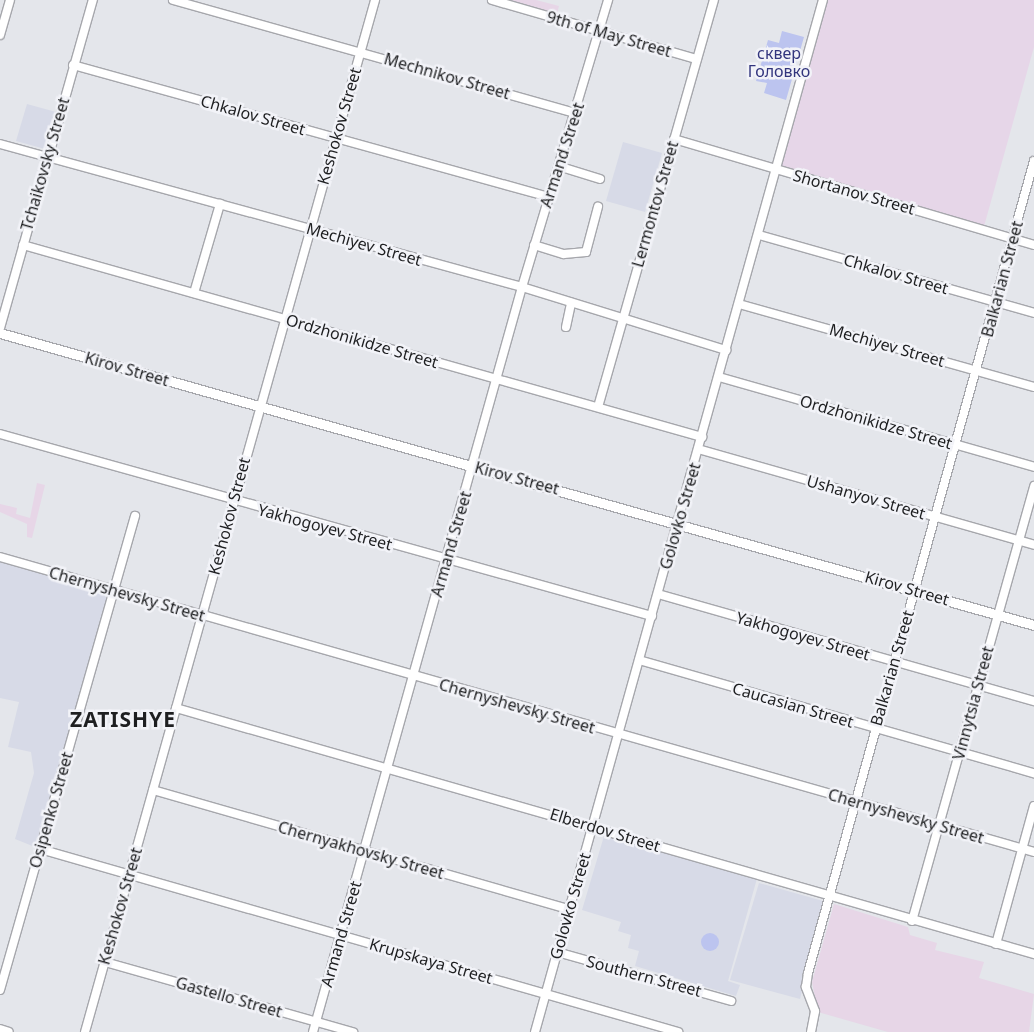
<!DOCTYPE html>
<meta charset="utf-8">
<style>
body{margin:0}
#map{position:relative;width:1034px;height:1032px;overflow:hidden;background:#e4e6eb;font-family:"Noto Sans",sans-serif}
div>[style]{position:absolute}
[style*='--x']{left:calc(var(--x)*1px);top:calc(var(--y)*1px);width:calc(var(--w)*1px);rotate:calc(var(--a)*1deg)}
.built>*{inset:0;background:#d7dae7}
.industrial>*{inset:0;background:#e7d6e7}
.medical>*{inset:0;background:#e6d6e8}
.green>*{inset:0;background:#bcc4ef}
.round{border-radius:50%}
.roads{filter:drop-shadow(1px 0 #a6a7ac) drop-shadow(-1px 0 #a6a7ac) drop-shadow(0 1px #a6a7ac) drop-shadow(0 -1px #a6a7ac)}
.minor>*{height:8px;margin:-4px;padding:0 4px;transform-origin:4px;border-radius:4px;background:#fff}
.major>*{height:9px;margin:-4.5px;padding:0 4.5px;transform-origin:4.5px;border-radius:4.5px;background:#fff}
span{translate:-50% -50%;white-space:nowrap;text-align:center;line-height:1.15;-webkit-text-stroke:5px #f2f3f8;paint-order:stroke}
.street-label{font-size:16px;color:#1e1f21}
.park-label{font-size:16px;color:#32357d}
.district-label{font-size:21px;color:#1e1f21;font-weight:700;letter-spacing:1px}
</style>
<div id="map">
<div class="built">
<div style="clip-path:polygon(27px 104px,56px 112px,45px 149px,16px 141px)"></div>
<div style="clip-path:polygon(623px 142px,662px 153px,645px 212px,606px 201px)"></div>
<div style="clip-path:polygon(0 557px,112px 590px,40px 849px,15px 839px,34px 773px,31px 752px,8px 747px,19px 702px,0 698px)"></div>
<div style="clip-path:polygon(604px 836px,758px 875px,728px 981px,740px 985px,736px 996px,635px 966px,639px 951px,628px 948px,631px 935px,618px 931px,621px 922px,582px 910px)"></div>
<div style="clip-path:polygon(759px 883px,823px 901px,800px 999px,730px 980px)"></div>
</div>
<div class="industrial">
<div style="clip-path:polygon(506px 0,536px 0,559px 6px,556px 17px)"></div>
<div style="clip-path:polygon(37px 483px,45px 485px,32px 538px,27px 537px,27px 524px,0 512px,0 504px,17px 508px,16px 514px,30px 518px)"></div>
<div style="clip-path:polygon(834px 904px,908px 927px,910px 935px,937px 943px,935px 950px,984px 962px,979px 978px,1034px 994px,1029px 1032px,888px 1032px,818px 1012px,812px 982px)"></div>
</div>
<div class="medical">
<div style="clip-path:polygon(823px 0,1034px 0,1034px 47px,983px 230px,777px 170px)"></div>
</div>
<div class="green">
<div style="clip-path:polygon(782px 31px,804px 37px,786px 100px,764px 93px,767px 83px,756px 81px,768px 40px,779px 43px)"></div>
<div class="round" style="left:701px;top:933px;width:18px;height:18px"></div>
</div>
<div class="roads">
<div class="minor">
<div style="--x:173;--y:0;--w:419;--a:15.7"></div>
<div style="--x:492;--y:0;--w:213;--a:16.1"></div>
<div style="--x:0;--y:35;--w:36;--a:-74"></div>
<div style="--x:73;--y:65;--w:493;--a:15.5"></div>
<div style="--x:674;--y:139;--w:375;--a:16.4"></div>
<div style="--x:0;--y:144;--w:541;--a:15.32"></div>
<div style="--x:522;--y:287;--w:214;--a:17.2"></div>
<div style="--x:558;--y:166;--w:44;--a:17.2"></div>
<div style="--x:759;--y:235;--w:286;--a:15.8"></div>
<div style="--x:23;--y:245;--w:706;--a:15.79"></div>
<div style="--x:534;--y:245;--w:31;--a:17"></div>
<div style="--x:564;--y:254;--w:22;--a:-5"></div>
<div style="--x:586;--y:252;--w:47;--a:-75.1"></div>
<div style="--x:194;--y:293;--w:93;--a:-73.7"></div>
<div style="--x:739;--y:304;--w:306;--a:15.7"></div>
<div style="--x:566;--y:327;--w:25;--a:-78"></div>
<div style="--x:0;--y:328;--w:341;--a:-74.2"></div>
<div style="--x:719;--y:377;--w:328;--a:15.9"></div>
<div style="--x:598;--y:407;--w:423;--a:-74.1"></div>
<div style="--x:0;--y:434;--w:677;--a:15.6"></div>
<div style="--x:698;--y:449;--w:349;--a:15.9"></div>
<div style="--x:0;--y:557;--w:1075;--a:15.92"></div>
<div style="--x:658;--y:594;--w:391;--a:15.9"></div>
<div style="--x:639;--y:660;--w:411;--a:16"></div>
<div style="--x:176;--y:708;--w:893;--a:16"></div>
<div style="--x:153;--y:790;--w:433;--a:16"></div>
<div style="--x:40;--y:849;--w:664;--a:16"></div>
<div style="--x:912;--y:921;--w:452;--a:-74.3"></div>
<div style="--x:996;--y:944;--w:143;--a:-74.6"></div>
<div style="--x:557;--y:952;--w:181;--a:15.7"></div>
<div style="--x:105;--y:962;--w:258;--a:15.8"></div>
<div style="--x:0;--y:990;--w:493;--a:-74.1"></div>
<div style="--x:0;--y:1029;--w:9;--a:18"></div>
<div style="--x:85;--y:1032;--w:1072;--a:-74.3"></div>
<div style="--x:313;--y:1032;--w:774;--a:-74.33"></div>
<div style="--x:522;--y:287;--w:300;--a:-73.3"></div>
<div style="--x:535;--y:1032;--w:1071;--a:-74.41"></div>
<div style="--x:811;--y:1032;--w:21;--a:-79"></div>
<div style="--x:815;--y:1011;--w:26;--a:-111"></div>
<div style="--x:806;--y:987;--w:14;--a:-82"></div>
<div style="--x:808;--y:973;--w:843;--a:-74.45"></div>
</div>
<div class="major">
<div style="--x:0;--y:333;--w:1074;--a:15.77"></div>
</div>
</div>
<div class="street-label">
<span style="left:609px;top:34px;rotate:16deg">9th of May Street</span>
<span style="left:447px;top:76px;rotate:16deg">Mechnikov Street</span>
<span style="left:253px;top:115px;rotate:16deg">Chkalov Street</span>
<span style="left:339px;top:126px;rotate:-74deg">Keshokov Street</span>
<span style="left:562px;top:155px;rotate:-72deg">Armand Street</span>
<span style="left:45px;top:164px;rotate:-74deg">Tchaikovsky Street</span>
<span style="left:854px;top:192px;rotate:16deg">Shortanov Street</span>
<span style="left:655px;top:204px;rotate:-74deg">Lermontov Street</span>
<span style="left:364px;top:244px;rotate:16deg">Mechiyev Street</span>
<span style="left:896px;top:274px;rotate:16deg">Chkalov Street</span>
<span style="left:1002px;top:279px;rotate:-75deg">Balkarian Street</span>
<span style="left:362px;top:341px;rotate:16deg">Ordzhonikidze Street</span>
<span style="left:887px;top:345px;rotate:16deg">Mechiyev Street</span>
<span style="left:127px;top:369px;rotate:16deg">Kirov Street</span>
<span style="left:876px;top:422px;rotate:16deg">Ordzhonikidze Street</span>
<span style="left:517px;top:478px;rotate:15deg">Kirov Street</span>
<span style="left:866px;top:497px;rotate:16deg">Ushanyov Street</span>
<span style="left:229px;top:516px;rotate:-75deg">Keshokov Street</span>
<span style="left:680px;top:516px;rotate:-74deg">Golovko Street</span>
<span style="left:325px;top:527px;rotate:15deg">Yakhogoyev Street</span>
<span style="left:451px;top:544px;rotate:-74deg">Armand Street</span>
<span style="left:907px;top:588px;rotate:16deg">Kirov Street</span>
<span style="left:127px;top:594px;rotate:16deg">Chernyshevsky Street</span>
<span style="left:803px;top:636px;rotate:16deg">Yakhogoyev Street</span>
<span style="left:892px;top:668px;rotate:-74deg">Balkarian Street</span>
<span style="left:973px;top:703px;rotate:-75deg">Vinnytsia Street</span>
<span style="left:793px;top:705px;rotate:16deg">Caucasian Street</span>
<span style="left:517px;top:706px;rotate:16deg">Chernyshevsky Street</span>
<span style="left:51px;top:810px;rotate:-74deg">Osipenko Street</span>
<span style="left:906px;top:816px;rotate:16deg">Chernyshevsky Street</span>
<span style="left:605px;top:830px;rotate:17deg">Elberdov Street</span>
<span style="left:361px;top:850px;rotate:16deg">Chernyakhovsky Street</span>
<span style="left:120px;top:906px;rotate:-74deg">Keshokov Street</span>
<span style="left:570px;top:906px;rotate:-74deg">Golovko Street</span>
<span style="left:341px;top:934px;rotate:-74deg">Armand Street</span>
<span style="left:431px;top:961px;rotate:16deg">Krupskaya Street</span>
<span style="left:644px;top:976px;rotate:15deg">Southern Street</span>
<span style="left:229px;top:997px;rotate:16deg">Gastello Street</span>
</div>
<div class="park-label">
<span style="left:779px;top:62px">сквер<br>Головко</span>
</div>
<div class="district-label">
<span style="left:123px;top:719px">ZATISHYE</span>
</div>
</div>
